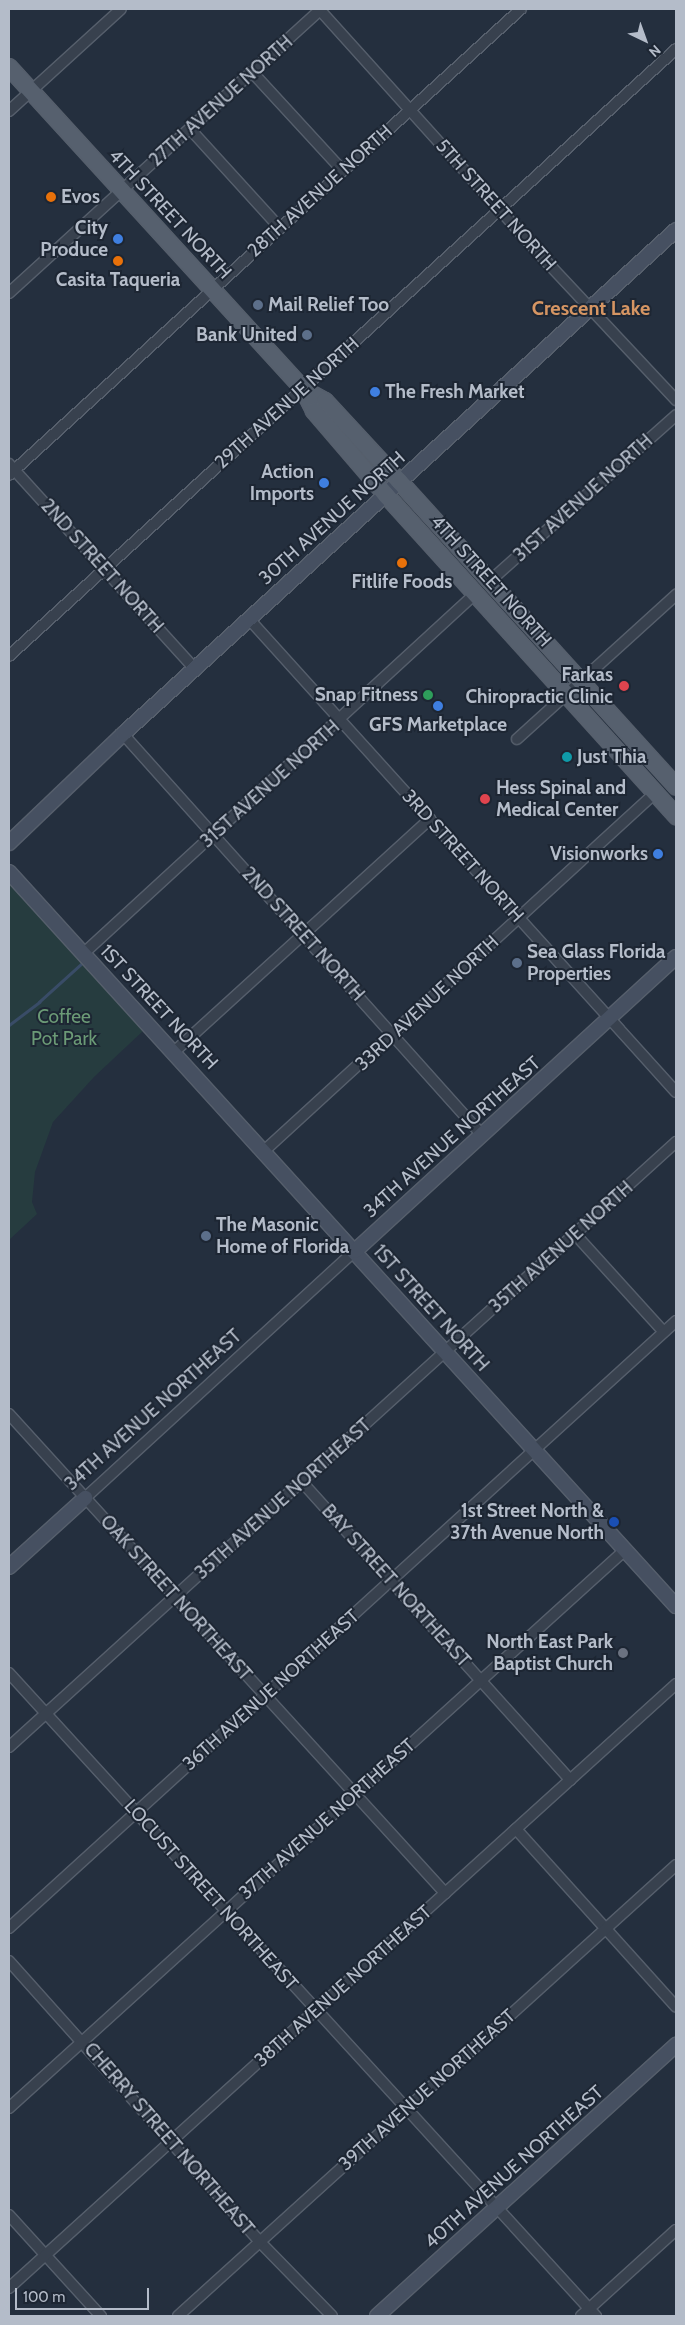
<!DOCTYPE html>
<style>
body{margin:0}
#map{position:relative;width:685px;height:2325px;overflow:hidden;background:#242f3e;font-family:Cabin,sans-serif}
div>[style]{position:absolute}
[style*='--x']{left:calc(var(--x)*1px);top:calc(var(--y)*1px);width:calc(var(--w)*1px);rotate:calc(var(--a)*1deg)}
.green>*{inset:0;background:#263c3f}
.stream>*{height:2.5px;margin:-1.25px;padding:0 1.25px;transform-origin:1.25px;border-radius:1.25px;background:#394c67}
.roads{filter:drop-shadow(1px 0 #565f6c) drop-shadow(-1px 0 #565f6c) drop-shadow(0 1px #565f6c) drop-shadow(0 -1px #565f6c)}
.street>*{height:10px;margin:-5px;padding:0 5px;transform-origin:5px;border-radius:5px;background:#38414e}
.secondary>*{height:14px;margin:-7px;padding:0 7px;transform-origin:7px;border-radius:7px;background:#465061}
.primary>*{height:16px;margin:-8px;padding:0 8px;transform-origin:8px;border-radius:8px;background:#56606e}
.dots>*{width:14px;height:14px;translate:-50% -50%;box-sizing:border-box;border:2px solid #1d2633;border-radius:50%}
span{translate:-50% -50%;white-space:nowrap;text-align:center;line-height:1.15;-webkit-text-stroke:4px #1d2633;paint-order:stroke}
.street-label{font-size:19px;color:#b4bcc9}
.poi-label{font-size:19px;color:#b4bcc9;font-weight:700}
.left{translate:0 -50%;text-align:left}
.right{translate:-100% -50%;text-align:right}
.park-label{font-size:19px;color:#6b9a76}
.neighbourhood-label{font-size:20px;color:#d59563;font-weight:700}
.frame{position:absolute;inset:0;border:10px solid #b4bcc9;pointer-events:none}
.north{position:absolute;left:620px;top:15px;width:50px;height:50px;-webkit-text-stroke:4px #1d2633;paint-order:stroke;rotate:138deg;font-size:14px;font-weight:700;line-height:20px;text-align:center;color:#b4bcc9}
.north::after{content:'';display:block;margin:auto;width:18px;height:22px;background:#b4bcc9;clip-path:polygon(50% 0,100% 100%,50% 72%,0 100%)}
.scale{position:absolute;left:15px;top:2288px;width:134px;height:22px;box-sizing:border-box;border:2px solid #b4bcc9;border-top:0;padding-left:6px;font-size:15px;line-height:18px;white-space:nowrap;color:#b4bcc9;-webkit-text-stroke:4px #1d2633;paint-order:stroke}
</style>
<div id="map">
<div class="green">
<div style="clip-path:polygon(9px 883px,143px 1031px,94px 1077px,53px 1122px,35px 1172px,32px 1202px,37px 1214px,9px 1240px)"></div>
</div>
<div class="stream">
<div style="--x:9;--y:1025;--w:38;--a:-37"></div>
<div style="--x:39;--y:1002;--w:57;--a:-42.1"></div>
</div>
<div class="roads">
<div class="street">
<div style="--x:319;--y:9;--w:338;--a:48"></div>
<div style="--x:545;--y:260;--w:192;--a:46.9"></div>
<div style="--x:252;--y:72;--w:134;--a:47.4"></div>
<div style="--x:9;--y:111;--w:151;--a:-42.3"></div>
<div style="--x:190;--y:129;--w:134;--a:47.7"></div>
<div style="--x:9;--y:293;--w:422;--a:-42.3"></div>
<div style="--x:9;--y:464;--w:277;--a:47.8"></div>
<div style="--x:9;--y:475;--w:692;--a:-42.31"></div>
<div style="--x:490;--y:581;--w:249;--a:-41.7"></div>
<div style="--x:249;--y:619;--w:637;--a:47.93"></div>
<div style="--x:9;--y:656;--w:902;--a:-42.3"></div>
<div style="--x:123;--y:734;--w:538;--a:48.16"></div>
<div style="--x:517;--y:739;--w:215;--a:-42.2"></div>
<div style="--x:84;--y:953;--w:532;--a:-42.56"></div>
<div style="--x:175;--y:1051;--w:345;--a:-42.3"></div>
<div style="--x:264;--y:1151;--w:530;--a:-42.48"></div>
<div style="--x:575;--y:1234;--w:132;--a:47.8"></div>
<div style="--x:9;--y:1414;--w:648;--a:47.69"></div>
<div style="--x:302;--y:1482;--w:401;--a:48"></div>
<div style="--x:85;--y:1498;--w:366;--a:-42.5"></div>
<div style="--x:9;--y:1673;--w:871;--a:47.61"></div>
<div style="--x:9;--y:1747;--w:901;--a:-42.21"></div>
<div style="--x:516;--y:1829;--w:239;--a:48"></div>
<div style="--x:9;--y:1928;--w:902;--a:-42.3"></div>
<div style="--x:9;--y:1961;--w:377;--a:48.2"></div>
<div style="--x:260;--y:2242;--w:103;--a:45.8"></div>
<div style="--x:9;--y:2108;--w:830;--a:-42.17"></div>
<div style="--x:9;--y:2215;--w:137;--a:47.7"></div>
<div style="--x:9;--y:2288;--w:900;--a:-42.16"></div>
<div style="--x:178;--y:2316;--w:672;--a:-42.16"></div>
<div style="--x:581;--y:2316;--w:128;--a:-42.2"></div>
</div>
<div class="secondary">
<div style="--x:9;--y:843;--w:158;--a:-43.7"></div>
<div style="--x:123;--y:734;--w:748;--a:-42.35"></div>
<div style="--x:9;--y:872;--w:992;--a:47.74"></div>
<div style="--x:355;--y:1251;--w:435;--a:-42.5"></div>
<div style="--x:9;--y:1567;--w:103;--a:-42.2"></div>
<div style="--x:377;--y:2316;--w:404;--a:-42.2"></div>
</div>
<div class="primary">
<div style="--x:9;--y:67;--w:436;--a:47.6"></div>
<div style="--x:303;--y:389;--w:25;--a:29"></div>
<div style="--x:325;--y:401;--w:110;--a:47.2"></div>
<div style="--x:400;--y:482;--w:411;--a:47.8"></div>
<div style="--x:303;--y:389;--w:25;--a:63"></div>
<div style="--x:314;--y:411;--w:111;--a:49.4"></div>
<div style="--x:386;--y:495;--w:433;--a:47.9"></div>
</div>
</div>
<div class="dots">
<div style="left:51px;top:197px;background:#e8710a"></div>
<div style="left:118px;top:239px;background:#3f7fe0"></div>
<div style="left:118px;top:261px;background:#e8710a"></div>
<div style="left:258px;top:305px;background:#5c6f8a"></div>
<div style="left:307px;top:335px;background:#5c6f8a"></div>
<div style="left:375px;top:392px;background:#3f7fe0"></div>
<div style="left:324px;top:483px;background:#3f7fe0"></div>
<div style="left:402px;top:563px;background:#e8710a"></div>
<div style="left:624px;top:686px;background:#e0444e"></div>
<div style="left:428px;top:695px;background:#2e9e5b"></div>
<div style="left:438px;top:706px;background:#3f7fe0"></div>
<div style="left:567px;top:757px;background:#0f9aa8"></div>
<div style="left:485px;top:799px;background:#e0444e"></div>
<div style="left:658px;top:854px;background:#3f7fe0"></div>
<div style="left:517px;top:963px;background:#5c6f8a"></div>
<div style="left:206px;top:1236px;background:#5c6f8a"></div>
<div style="left:614px;top:1522px;background:#1a4fb4"></div>
<div style="left:623px;top:1653px;background:#6b7280"></div>
</div>
<div class="street-label">
<span style="left:221px;top:101px;rotate:-42deg">27TH AVENUE NORTH</span>
<span style="left:320px;top:191px;rotate:-42deg">28TH AVENUE NORTH</span>
<span style="left:496px;top:205px;rotate:48deg">5TH STREET NORTH</span>
<span style="left:170px;top:214px;rotate:47deg">4TH STREET NORTH</span>
<span style="left:287px;top:403px;rotate:-42deg">29TH AVENUE NORTH</span>
<span style="left:583px;top:498px;rotate:-42deg">31ST AVENUE NORTH</span>
<span style="left:332px;top:518px;rotate:-42deg">30TH AVENUE NORTH</span>
<span style="left:102px;top:566px;rotate:48deg">2ND STREET NORTH</span>
<span style="left:491px;top:581px;rotate:48deg">4TH STREET NORTH</span>
<span style="left:270px;top:784px;rotate:-42deg">31ST AVENUE NORTH</span>
<span style="left:463px;top:856px;rotate:48deg">3RD STREET NORTH</span>
<span style="left:303px;top:934px;rotate:48deg">2ND STREET NORTH</span>
<span style="left:427px;top:1003px;rotate:-43deg">33RD AVENUE NORTH</span>
<span style="left:159px;top:1007px;rotate:47deg">1ST STREET NORTH</span>
<span style="left:452px;top:1137px;rotate:-42deg">34TH AVENUE NORTHEAST</span>
<span style="left:561px;top:1247px;rotate:-42deg">35TH AVENUE NORTH</span>
<span style="left:431px;top:1308px;rotate:48deg">1ST STREET NORTH</span>
<span style="left:153px;top:1410px;rotate:-42deg">34TH AVENUE NORTHEAST</span>
<span style="left:283px;top:1499px;rotate:-42deg">35TH AVENUE NORTHEAST</span>
<span style="left:396px;top:1586px;rotate:48deg">BAY STREET NORTHEAST</span>
<span style="left:176px;top:1598px;rotate:48deg">OAK STREET NORTHEAST</span>
<span style="left:271px;top:1690px;rotate:-42deg">36TH AVENUE NORTHEAST</span>
<span style="left:327px;top:1819px;rotate:-42deg">37TH AVENUE NORTHEAST</span>
<span style="left:211px;top:1895px;rotate:48deg">LOCUST STREET NORTHEAST</span>
<span style="left:343px;top:1986px;rotate:-42deg">38TH AVENUE NORTHEAST</span>
<span style="left:427px;top:2090px;rotate:-42deg">39TH AVENUE NORTHEAST</span>
<span style="left:169px;top:2139px;rotate:49deg">CHERRY STREET NORTHEAST</span>
<span style="left:514px;top:2167px;rotate:-42deg">40TH AVENUE NORTHEAST</span>
</div>
<div class="poi-label">
<span class="left" style="left:61px;top:197px">Evos</span>
<span class="right" style="left:108px;top:239px">City<br>Produce</span>
<span style="left:118px;top:280px">Casita Taqueria</span>
<span class="left" style="left:268px;top:305px">Mail Relief Too</span>
<span class="right" style="left:297px;top:335px">Bank United</span>
<span class="left" style="left:385px;top:392px">The Fresh Market</span>
<span class="right" style="left:314px;top:483px">Action<br>Imports</span>
<span style="left:402px;top:582px">Fitlife Foods</span>
<span class="right" style="left:613px;top:686px">Farkas<br>Chiropractic Clinic</span>
<span class="right" style="left:418px;top:695px">Snap Fitness</span>
<span style="left:438px;top:725px">GFS Marketplace</span>
<span class="left" style="left:577px;top:757px">Just Thia</span>
<span class="left" style="left:496px;top:799px">Hess Spinal and<br>Medical Center</span>
<span class="right" style="left:648px;top:854px">Visionworks</span>
<span class="left" style="left:527px;top:963px">Sea Glass Florida<br>Properties</span>
<span class="left" style="left:216px;top:1236px">The Masonic<br>Home of Florida</span>
<span class="right" style="left:604px;top:1522px">1st Street North &amp;<br>37th Avenue North</span>
<span class="right" style="left:613px;top:1653px">North East Park<br>Baptist Church</span>
</div>
<div class="park-label">
<span style="left:64px;top:1028px">Coffee<br>Pot Park</span>
</div>
<div class="neighbourhood-label">
<span style="left:591px;top:308px">Crescent Lake</span>
</div>
<div class="frame"></div>
<div class="north">N</div>
<div class="scale">100 m</div>
</div>
